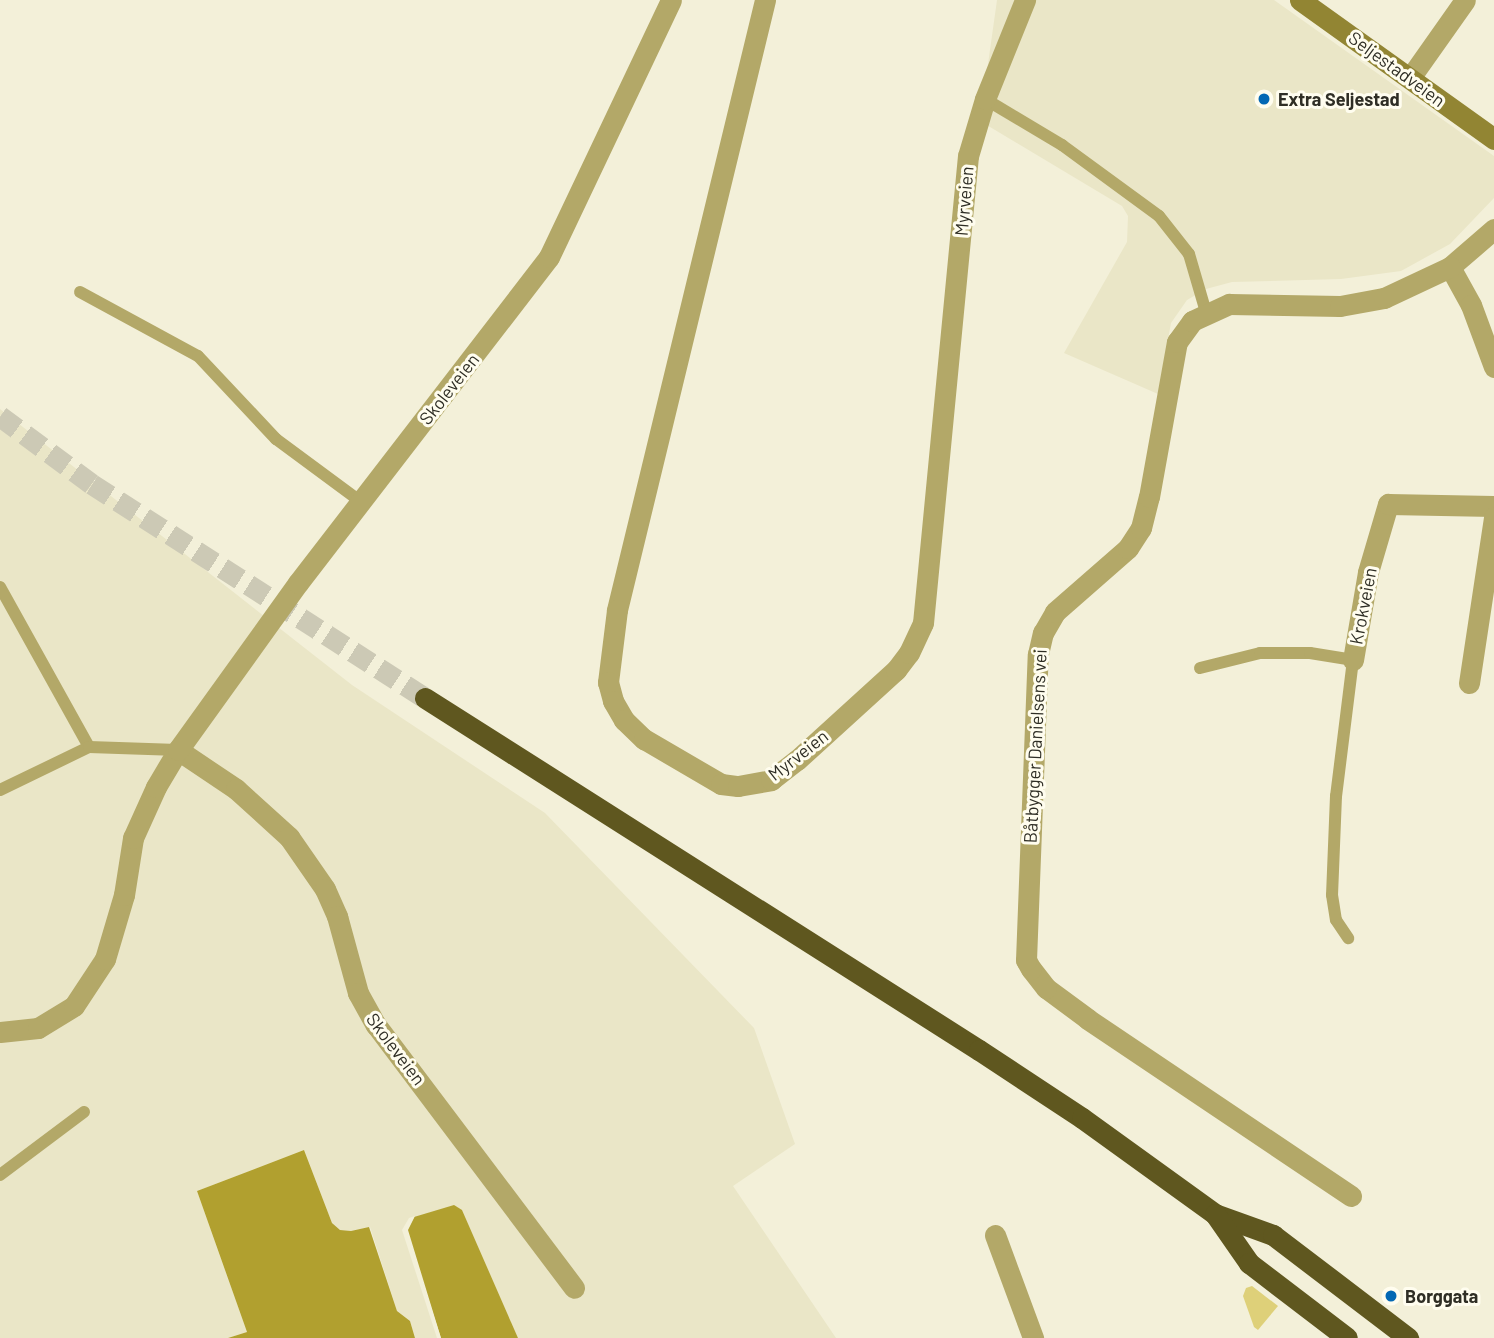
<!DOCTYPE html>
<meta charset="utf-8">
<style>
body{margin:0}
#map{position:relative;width:1494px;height:1338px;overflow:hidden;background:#f3f0d9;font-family:Barlow,sans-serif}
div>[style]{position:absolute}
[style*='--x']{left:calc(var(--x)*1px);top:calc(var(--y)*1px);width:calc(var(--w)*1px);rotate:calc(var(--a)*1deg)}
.built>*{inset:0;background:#eae6c7}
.green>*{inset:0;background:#ded079}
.water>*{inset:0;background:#b1a02f}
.pier>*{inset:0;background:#f3f0d9}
.highway-tunnel>*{height:21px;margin-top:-10.5px;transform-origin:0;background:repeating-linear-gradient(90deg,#ccc9b5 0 21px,transparent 0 31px)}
.lane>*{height:12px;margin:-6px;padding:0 6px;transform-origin:6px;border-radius:6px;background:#b3a868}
.street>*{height:21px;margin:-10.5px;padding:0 10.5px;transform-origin:10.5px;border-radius:10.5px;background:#b3a868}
.secondary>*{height:21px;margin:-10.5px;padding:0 10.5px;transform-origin:10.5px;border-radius:10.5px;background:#928533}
.highway>*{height:21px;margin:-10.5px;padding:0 10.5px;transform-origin:10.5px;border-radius:10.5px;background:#5f571f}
.dots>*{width:19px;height:19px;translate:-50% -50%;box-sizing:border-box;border:4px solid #fffdef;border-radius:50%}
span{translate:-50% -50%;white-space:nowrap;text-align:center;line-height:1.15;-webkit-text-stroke:6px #fffdef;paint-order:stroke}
.street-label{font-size:18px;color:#2f2e25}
.poi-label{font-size:18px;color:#2f2e25;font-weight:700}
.left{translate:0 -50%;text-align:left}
</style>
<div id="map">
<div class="built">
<div style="clip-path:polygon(997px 0,1274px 0,1494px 156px,1494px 198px,1450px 244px,1401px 271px,1341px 279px,1232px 282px,1206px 289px,1187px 300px,1171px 323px,1158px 394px,1064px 353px,1127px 242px,1128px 216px,1122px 206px,980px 121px)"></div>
<div style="clip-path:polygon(0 409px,352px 685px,545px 813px,754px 1028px,795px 1144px,733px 1186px,836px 1338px,518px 1338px,462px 1210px,441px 1338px,415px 1338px,410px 1321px,397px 1311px,370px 1227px,351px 1231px,340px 1230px,332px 1223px,304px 1150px,197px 1191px,247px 1332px,228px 1338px,0 1338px)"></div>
</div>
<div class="green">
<div style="clip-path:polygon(1252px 1286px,1278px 1306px,1258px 1330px,1254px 1327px,1243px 1296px,1246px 1288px)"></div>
</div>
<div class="water">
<div style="clip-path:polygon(304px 1150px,332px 1223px,340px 1230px,351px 1231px,369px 1227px,397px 1311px,410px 1321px,415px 1338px,228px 1338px,247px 1332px,197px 1191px)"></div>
<div style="clip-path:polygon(454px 1205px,462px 1210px,518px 1338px,441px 1338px,406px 1230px,414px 1217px)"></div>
</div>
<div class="pier">
<div style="clip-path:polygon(415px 1216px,408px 1230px,441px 1338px,437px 1338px,402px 1230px,409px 1218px)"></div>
</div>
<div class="highway-tunnel">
<div style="--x:0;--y:416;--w:114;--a:36.5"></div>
<div style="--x:92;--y:484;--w:396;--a:32.7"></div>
</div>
<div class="lane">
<div style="--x:985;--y:99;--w:90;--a:30.9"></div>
<div style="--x:1062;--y:145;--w:120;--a:36.2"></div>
<div style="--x:1159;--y:216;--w:48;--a:51.7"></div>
<div style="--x:1189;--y:254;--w:60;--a:73.7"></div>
<div style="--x:80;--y:292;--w:134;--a:28.5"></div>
<div style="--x:198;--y:356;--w:114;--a:46.8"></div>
<div style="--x:276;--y:439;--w:106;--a:36.5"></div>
<div style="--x:0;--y:587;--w:183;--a:60.9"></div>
<div style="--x:1200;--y:668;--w:62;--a:-14"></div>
<div style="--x:1260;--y:653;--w:50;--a:0"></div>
<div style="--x:1310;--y:653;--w:44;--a:9.2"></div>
<div style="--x:1353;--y:660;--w:137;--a:97.1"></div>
<div style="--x:1336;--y:796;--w:99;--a:92.3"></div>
<div style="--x:1332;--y:895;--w:25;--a:81"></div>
<div style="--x:1336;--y:920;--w:22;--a:56"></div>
<div style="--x:0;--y:790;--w:99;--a:-25.8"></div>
<div style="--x:89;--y:747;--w:89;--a:1.9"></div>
<div style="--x:0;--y:1175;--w:105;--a:-36.9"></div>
</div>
<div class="street">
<div style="--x:765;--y:0;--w:628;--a:103.64"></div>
<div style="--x:617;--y:610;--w:73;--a:97.1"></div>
<div style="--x:608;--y:682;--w:20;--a:75"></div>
<div style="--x:613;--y:701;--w:22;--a:60"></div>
<div style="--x:624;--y:720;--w:28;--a:44"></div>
<div style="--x:644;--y:739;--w:89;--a:30.3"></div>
<div style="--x:721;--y:784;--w:17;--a:7"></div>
<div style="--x:738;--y:786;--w:34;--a:-10"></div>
<div style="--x:771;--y:780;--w:33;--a:-38"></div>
<div style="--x:797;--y:760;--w:134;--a:-42.3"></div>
<div style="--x:896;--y:670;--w:21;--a:-53"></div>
<div style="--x:909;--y:653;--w:33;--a:-65"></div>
<div style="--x:923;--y:623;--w:469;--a:-84.5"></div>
<div style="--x:968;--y:156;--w:59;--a:-73.4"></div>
<div style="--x:985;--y:99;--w:107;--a:-68"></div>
<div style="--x:1410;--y:78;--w:95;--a:-54.8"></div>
<div style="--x:1494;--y:229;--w:58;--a:139.2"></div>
<div style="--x:1450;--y:267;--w:43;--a:61.1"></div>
<div style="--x:1471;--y:305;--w:66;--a:69.6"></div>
<div style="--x:1353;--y:660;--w:89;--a:-80.3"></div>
<div style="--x:1368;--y:572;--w:71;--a:-73.6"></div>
<div style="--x:1388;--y:504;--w:106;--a:1.1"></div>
<div style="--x:1469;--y:683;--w:168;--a:-81.4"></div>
<div style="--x:178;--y:750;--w:70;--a:33.9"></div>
<div style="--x:236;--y:789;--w:72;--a:42.2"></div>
<div style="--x:289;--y:837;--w:63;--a:55.3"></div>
<div style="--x:325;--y:889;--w:30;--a:66"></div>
<div style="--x:337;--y:916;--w:80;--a:74.7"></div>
<div style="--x:358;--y:993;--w:37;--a:61"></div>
<div style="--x:376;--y:1025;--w:329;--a:53"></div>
<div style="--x:0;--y:1032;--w:38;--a:-6"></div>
<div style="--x:38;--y:1028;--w:42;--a:-31.4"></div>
<div style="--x:74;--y:1006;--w:56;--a:-56.6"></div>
<div style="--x:105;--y:959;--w:67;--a:-73.5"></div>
<div style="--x:124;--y:895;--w:58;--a:-81"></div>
<div style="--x:133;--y:838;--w:56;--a:-65.7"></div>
<div style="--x:156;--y:787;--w:43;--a:-59.3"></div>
<div style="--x:178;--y:750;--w:206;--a:-54.3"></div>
<div style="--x:298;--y:583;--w:411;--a:-52.4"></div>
<div style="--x:549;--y:257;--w:284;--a:-64.6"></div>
<div style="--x:1351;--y:1196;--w:317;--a:-146.1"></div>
<div style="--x:1088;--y:1019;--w:52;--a:-143.6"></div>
<div style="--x:1046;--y:988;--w:24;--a:-128"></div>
<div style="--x:1031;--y:969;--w:10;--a:-119"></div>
<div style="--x:1026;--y:960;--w:306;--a:-87.8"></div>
<div style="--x:1038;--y:654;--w:22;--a:-77"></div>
<div style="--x:1043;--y:633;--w:24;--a:-60"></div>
<div style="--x:1055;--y:612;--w:97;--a:-41.2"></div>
<div style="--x:1128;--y:548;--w:24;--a:-57"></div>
<div style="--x:1141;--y:528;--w:32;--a:-76"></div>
<div style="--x:1149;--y:497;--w:158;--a:-79.8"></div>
<div style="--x:1177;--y:342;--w:26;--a:-54"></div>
<div style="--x:1192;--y:321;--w:41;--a:-24.7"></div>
<div style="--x:1229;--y:304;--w:111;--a:1"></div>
<div style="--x:1340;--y:306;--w:45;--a:-10.3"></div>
<div style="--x:1384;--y:298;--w:73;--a:-25.2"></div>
<div style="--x:995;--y:1235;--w:110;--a:69.7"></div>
</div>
<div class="secondary">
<div style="--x:1300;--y:0;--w:239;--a:35.6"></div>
</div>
<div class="highway">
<div style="--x:425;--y:698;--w:656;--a:32.43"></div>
<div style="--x:979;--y:1050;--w:123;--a:33.4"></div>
<div style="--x:1082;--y:1118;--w:164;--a:35.8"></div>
<div style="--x:1215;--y:1214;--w:62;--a:19.9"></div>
<div style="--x:1273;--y:1235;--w:170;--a:37.3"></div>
<div style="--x:1215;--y:1214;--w:60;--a:55.2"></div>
<div style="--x:1249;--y:1263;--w:123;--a:37.4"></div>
</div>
<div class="dots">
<div style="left:1264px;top:99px;background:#0368b4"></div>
<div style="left:1391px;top:1296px;background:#0368b4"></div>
</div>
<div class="street-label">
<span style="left:1397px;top:69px;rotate:36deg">Seljestadveien</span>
<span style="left:964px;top:201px;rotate:-85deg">Myrveien</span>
<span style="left:449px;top:389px;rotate:-52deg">Skoleveien</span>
<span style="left:1363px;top:606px;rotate:-79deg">Krokveien</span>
<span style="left:1035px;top:746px;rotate:-87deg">Båtbygger Danielsens vei</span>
<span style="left:798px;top:755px;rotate:-38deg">Myrveien</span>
<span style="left:396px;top:1049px;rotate:53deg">Skoleveien</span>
</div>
<div class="poi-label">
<span class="left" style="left:1278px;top:99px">Extra Seljestad</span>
<span class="left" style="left:1405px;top:1296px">Borggata</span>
</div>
</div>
